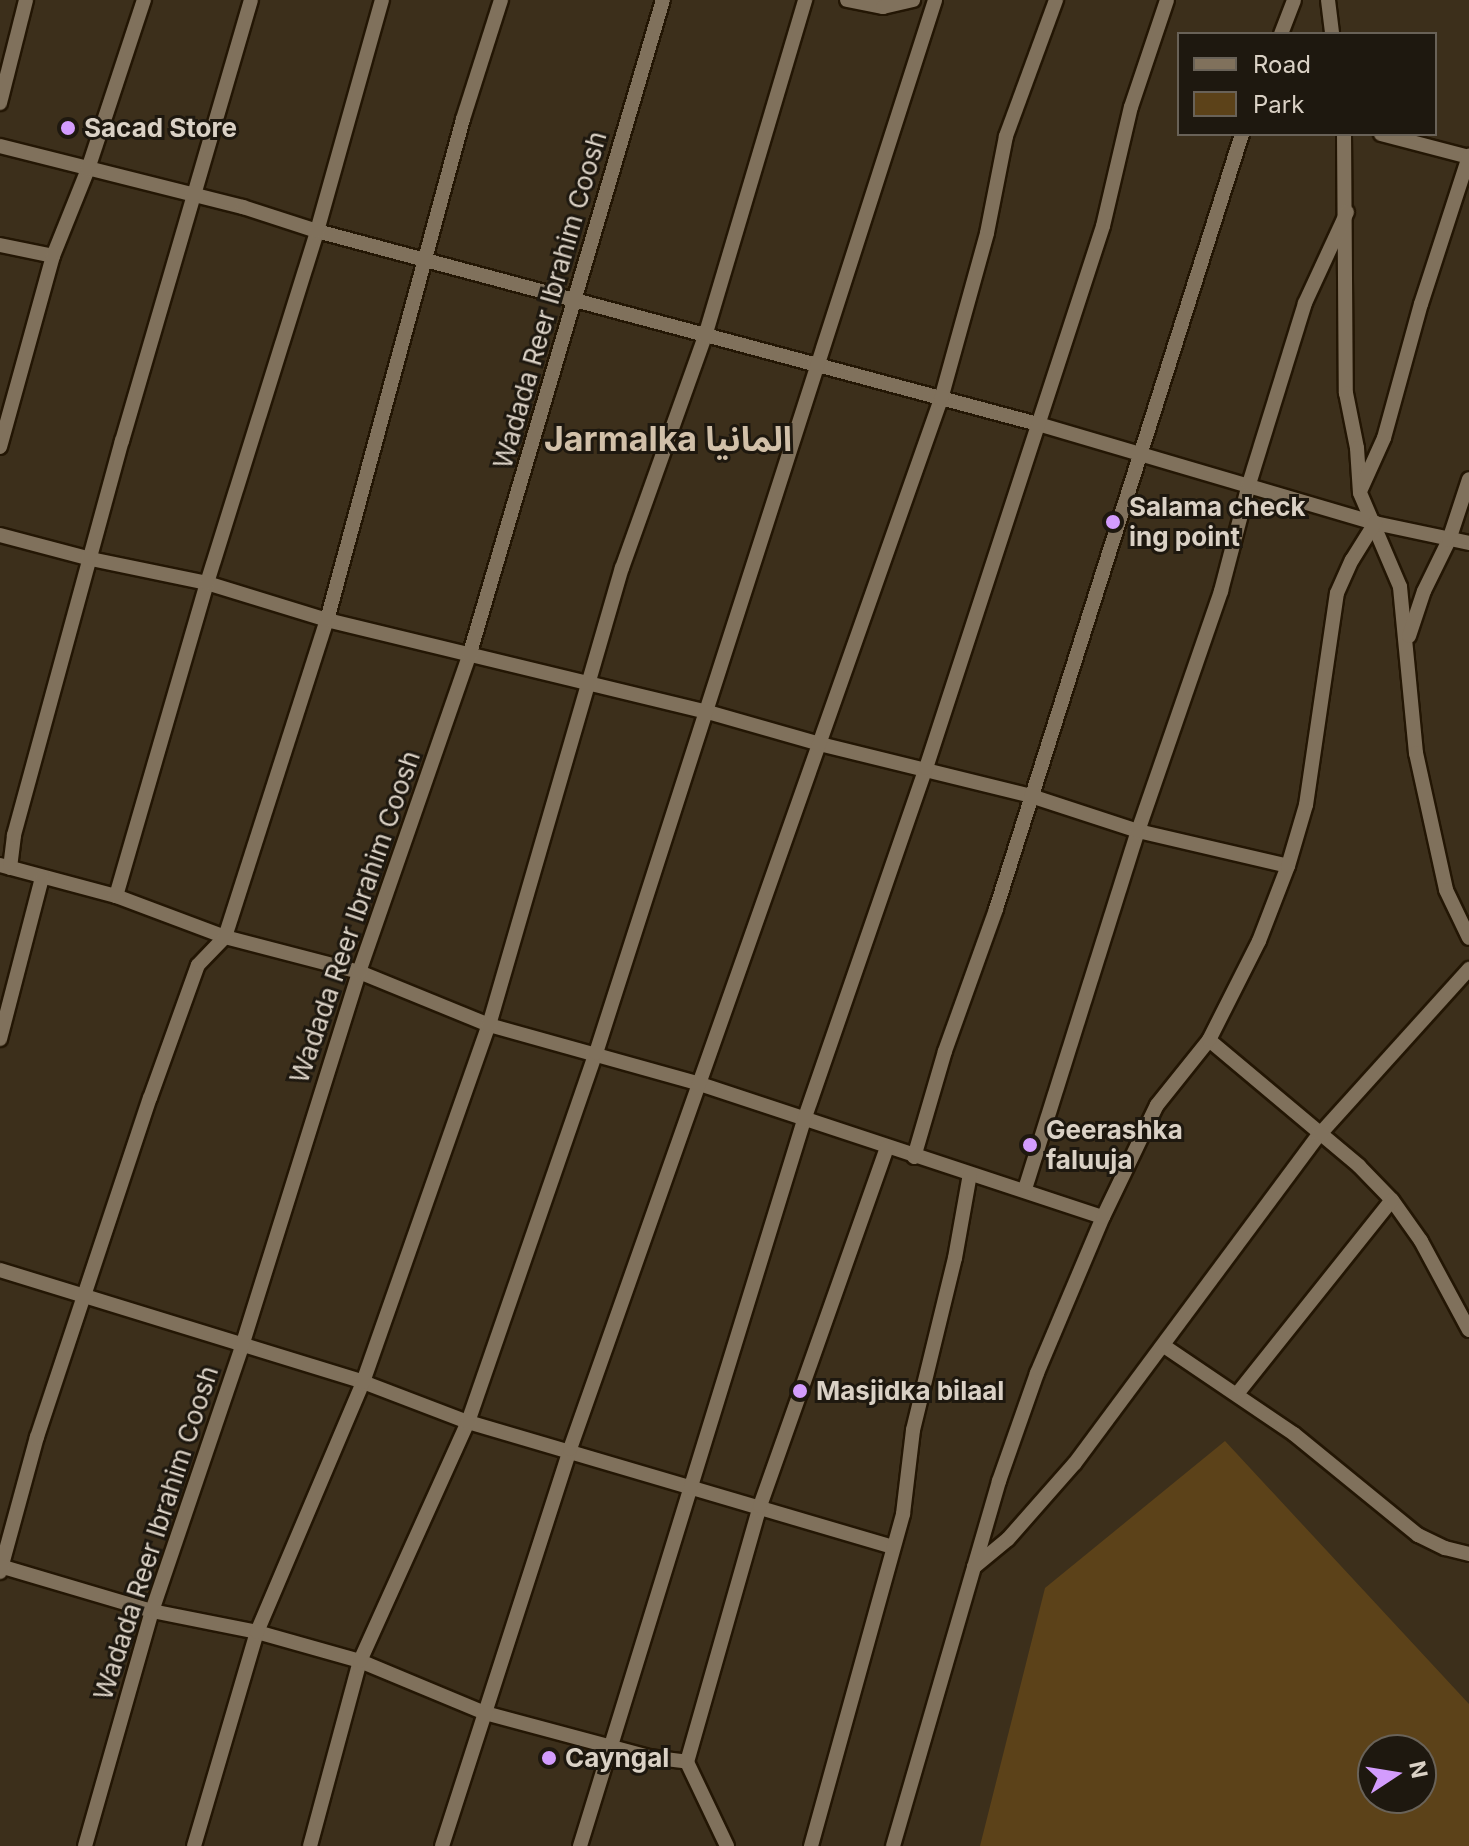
<!DOCTYPE html>
<meta charset="utf-8">
<style>
body{margin:0}
#map{position:relative;width:1469px;height:1846px;overflow:hidden;background:#3c2f1b;font-family:Inter,"Noto Sans Arabic",sans-serif}
div>[style]{position:absolute}
[style*='--x']{left:calc(var(--x)*1px);top:calc(var(--y)*1px);width:calc(var(--w)*1px);rotate:calc(var(--a)*1deg)}
.green>*{inset:0;background:#5c4219}
.roads{filter:drop-shadow(2px 0 #231604) drop-shadow(-2px 0 #231604) drop-shadow(0 2px #231604) drop-shadow(0 -2px #231604)}
.minor>*{height:14px;margin:-7px;padding:0 7px;transform-origin:7px;border-radius:7px;background:#80715c}
.dots>*{width:22px;height:22px;translate:-50% -50%;box-sizing:border-box;border:4px solid #1e180f;border-radius:50%}
span{translate:-50% -50%;white-space:nowrap;text-align:center;line-height:1.15;-webkit-text-stroke:6px #1e180f;paint-order:stroke}
.poi-label{font-size:26px;color:#dad1c5;font-weight:700}
.left{translate:0 -50%;text-align:left}
.street-label{font-size:26px;color:#dad1c5}
.district-label{font-size:34px;color:#d1c0a9;font-weight:700}
.legend{position:absolute;left:1177px;top:32px;width:260px;height:104px;box-sizing:border-box;background:#1e180f;border:2px solid #696258;margin:0;padding:10px 14px;list-style:none;font-size:24px;color:#dad1c5}
.legend li{display:flex;align-items:center;gap:16px;height:40px}
.legend b{width:40px;border:2px solid #696258}
.north{position:absolute;left:1357px;top:1734px;width:80px;height:80px;box-sizing:border-box;background:#1e180f;border:2px solid #696258;border-radius:50%;rotate:78deg;font-size:22px;font-weight:700;line-height:32px;text-align:center;color:#dad1c5}
.north::after{content:'';display:block;margin:auto;width:28px;height:36px;background:#d39cfd;clip-path:polygon(50% 0,100% 100%,50% 72%,0 100%)}
</style>
<div id="map">
<div class="green">
<div style="clip-path:polygon(evenodd,1225px 1441px,1469px 1704px,1469px 1846px,980px 1846px,1045px 1588px,1225px 1441px,1373px 1750px,1421px 1750px,1421px 1798px,1373px 1798px,1373px 1750px)"></div>
</div>
<div class="roads">
<div class="minor">
<div style="--x:847;--y:0;--w:37;--a:11"></div>
<div style="--x:883;--y:7;--w:31;--a:-13"></div>
<div style="--x:1328;--y:0;--w:34;--a:83"></div>
<div style="--x:1281;--y:34;--w:36;--a:-69"></div>
<div style="--x:0;--y:103;--w:106;--a:-75.8"></div>
<div style="--x:1344;--y:134;--w:259;--a:89.6"></div>
<div style="--x:1346;--y:393;--w:56;--a:78.7"></div>
<div style="--x:1357;--y:448;--w:45;--a:86.2"></div>
<div style="--x:1360;--y:493;--w:102;--a:66.9"></div>
<div style="--x:1400;--y:587;--w:167;--a:84.5"></div>
<div style="--x:1416;--y:753;--w:140;--a:77.6"></div>
<div style="--x:1446;--y:890;--w:53;--a:64.4"></div>
<div style="--x:1381;--y:134;--w:91;--a:14.6"></div>
<div style="--x:0;--y:146;--w:251;--a:14.1"></div>
<div style="--x:243;--y:207;--w:78;--a:18"></div>
<div style="--x:317;--y:231;--w:746;--a:14.99"></div>
<div style="--x:1038;--y:424;--w:351;--a:16.4"></div>
<div style="--x:1375;--y:523;--w:96;--a:12"></div>
<div style="--x:0;--y:245;--w:54;--a:11.7"></div>
<div style="--x:0;--y:447;--w:198;--a:-74.5"></div>
<div style="--x:53;--y:256;--w:94;--a:-68.1"></div>
<div style="--x:88;--y:169;--w:178;--a:-71.7"></div>
<div style="--x:1361;--y:489;--w:56;--a:-65.7"></div>
<div style="--x:1384;--y:438;--w:139;--a:-74.6"></div>
<div style="--x:1421;--y:304;--w:156;--a:-72"></div>
<div style="--x:0;--y:535;--w:94;--a:14.8"></div>
<div style="--x:91;--y:559;--w:118;--a:11.7"></div>
<div style="--x:207;--y:583;--w:126;--a:17.1"></div>
<div style="--x:327;--y:620;--w:388;--a:13.6"></div>
<div style="--x:704;--y:711;--w:121;--a:15.9"></div>
<div style="--x:820;--y:744;--w:217;--a:13.8"></div>
<div style="--x:1031;--y:796;--w:113;--a:18.1"></div>
<div style="--x:1138;--y:831;--w:154;--a:13.1"></div>
<div style="--x:1409;--y:636;--w:47;--a:-71.6"></div>
<div style="--x:1424;--y:591;--w:57;--a:-63.9"></div>
<div style="--x:1449;--y:540;--w:64;--a:-71.8"></div>
<div style="--x:0;--y:865;--w:120;--a:15"></div>
<div style="--x:116;--y:896;--w:116;--a:20.6"></div>
<div style="--x:225;--y:937;--w:138;--a:14.6"></div>
<div style="--x:359;--y:972;--w:140;--a:22.2"></div>
<div style="--x:489;--y:1025;--w:219;--a:15.6"></div>
<div style="--x:700;--y:1084;--w:424;--a:18.3"></div>
<div style="--x:10;--y:868;--w:33;--a:-83"></div>
<div style="--x:14;--y:835;--w:409;--a:-74.7"></div>
<div style="--x:122;--y:441;--w:459;--a:-73.7"></div>
<div style="--x:116;--y:896;--w:326;--a:-73.8"></div>
<div style="--x:207;--y:583;--w:369;--a:-72.6"></div>
<div style="--x:317;--y:231;--w:240;--a:-74.3"></div>
<div style="--x:0;--y:1039;--w:166;--a:-75.4"></div>
<div style="--x:1209;--y:1040;--w:196;--a:40"></div>
<div style="--x:1359;--y:1166;--w:47;--a:45.9"></div>
<div style="--x:1392;--y:1200;--w:50;--a:54.7"></div>
<div style="--x:1421;--y:1241;--w:101;--a:61.7"></div>
<div style="--x:914;--y:1157;--w:110;--a:-73.7"></div>
<div style="--x:945;--y:1051;--w:151;--a:-70.2"></div>
<div style="--x:996;--y:909;--w:813;--a:-72.39"></div>
<div style="--x:1025;--y:1189;--w:375;--a:-72.5"></div>
<div style="--x:1138;--y:831;--w:254;--a:-70.9"></div>
<div style="--x:1221;--y:591;--w:111;--a:-75.3"></div>
<div style="--x:1249;--y:484;--w:189;--a:-72.8"></div>
<div style="--x:1305;--y:303;--w:100;--a:-65.2"></div>
<div style="--x:0;--y:1270;--w:380;--a:17.1"></div>
<div style="--x:363;--y:1382;--w:112;--a:20.9"></div>
<div style="--x:468;--y:1422;--w:443;--a:16.4"></div>
<div style="--x:1164;--y:1346;--w:157;--a:34.1"></div>
<div style="--x:1294;--y:1434;--w:160;--a:39.2"></div>
<div style="--x:1418;--y:1535;--w:30;--a:26"></div>
<div style="--x:1445;--y:1548;--w:25;--a:14"></div>
<div style="--x:1237;--y:1394;--w:248;--a:-51.4"></div>
<div style="--x:0;--y:1566;--w:159;--a:16.5"></div>
<div style="--x:152;--y:1611;--w:107;--a:11.3"></div>
<div style="--x:257;--y:1632;--w:107;--a:15.7"></div>
<div style="--x:360;--y:1661;--w:135;--a:22.6"></div>
<div style="--x:485;--y:1713;--w:170;--a:15"></div>
<div style="--x:649;--y:1757;--w:38;--a:7"></div>
<div style="--x:974;--y:1567;--w:44;--a:-39.5"></div>
<div style="--x:1008;--y:1539;--w:101;--a:-48.6"></div>
<div style="--x:1075;--y:1463;--w:409;--a:-53.4"></div>
<div style="--x:1319;--y:1135;--w:224;--a:-47.9"></div>
<div style="--x:0;--y:1572;--w:140;--a:-74.7"></div>
<div style="--x:37;--y:1437;--w:357;--a:-71.6"></div>
<div style="--x:150;--y:1098;--w:141;--a:-70.2"></div>
<div style="--x:198;--y:965;--w:39;--a:-46"></div>
<div style="--x:225;--y:937;--w:333;--a:-72.2"></div>
<div style="--x:327;--y:620;--w:519;--a:-74.81"></div>
<div style="--x:463;--y:119;--w:125;--a:-72.3"></div>
<div style="--x:85;--y:1846;--w:244;--a:-74.1"></div>
<div style="--x:152;--y:1611;--w:280;--a:-71.2"></div>
<div style="--x:242;--y:1346;--w:392;--a:-72.6"></div>
<div style="--x:359;--y:972;--w:335;--a:-70.8"></div>
<div style="--x:469;--y:656;--w:684;--a:-73.53"></div>
<div style="--x:194;--y:1846;--w:223;--a:-73.6"></div>
<div style="--x:257;--y:1632;--w:272;--a:-67"></div>
<div style="--x:363;--y:1382;--w:379;--a:-70.6"></div>
<div style="--x:489;--y:1025;--w:476;--a:-73.8"></div>
<div style="--x:622;--y:568;--w:246;--a:-70.3"></div>
<div style="--x:705;--y:336;--w:351;--a:-73.4"></div>
<div style="--x:310;--y:1846;--w:192;--a:-74.9"></div>
<div style="--x:360;--y:1661;--w:262;--a:-65.7"></div>
<div style="--x:468;--y:1422;--w:391;--a:-70.9"></div>
<div style="--x:596;--y:1053;--w:1106;--a:-72.15"></div>
<div style="--x:442;--y:1846;--w:417;--a:-72.1"></div>
<div style="--x:570;--y:1449;--w:1114;--a:-70.54"></div>
<div style="--x:941;--y:399;--w:172;--a:-74.5"></div>
<div style="--x:987;--y:233;--w:99;--a:-78.9"></div>
<div style="--x:1006;--y:136;--w:145;--a:-69.8"></div>
<div style="--x:580;--y:1846;--w:760;--a:-72.85"></div>
<div style="--x:804;--y:1120;--w:373;--a:-70.9"></div>
<div style="--x:926;--y:768;--w:570;--a:-71.91"></div>
<div style="--x:1103;--y:226;--w:122;--a:-76.8"></div>
<div style="--x:1131;--y:107;--w:113;--a:-71.4"></div>
<div style="--x:727;--y:1846;--w:93;--a:-115.5"></div>
<div style="--x:687;--y:1762;--w:266;--a:-74.1"></div>
<div style="--x:760;--y:1506;--w:380;--a:-70.5"></div>
<div style="--x:811;--y:1846;--w:345;--a:-74.5"></div>
<div style="--x:903;--y:1514;--w:85;--a:-83.2"></div>
<div style="--x:913;--y:1430;--w:177;--a:-76.3"></div>
<div style="--x:955;--y:1258;--w:85;--a:-79.9"></div>
<div style="--x:893;--y:1846;--w:380;--a:-73.8"></div>
<div style="--x:999;--y:1481;--w:114;--a:-70.6"></div>
<div style="--x:1037;--y:1373;--w:169;--a:-67.1"></div>
<div style="--x:1103;--y:1217;--w:124;--a:-64.3"></div>
<div style="--x:1157;--y:1105;--w:83;--a:-51.3"></div>
<div style="--x:1209;--y:1040;--w:111;--a:-63.2"></div>
<div style="--x:1259;--y:941;--w:80;--a:-68.9"></div>
<div style="--x:1288;--y:866;--w:64;--a:-73.6"></div>
<div style="--x:1306;--y:805;--w:214;--a:-81.7"></div>
<div style="--x:1337;--y:593;--w:36;--a:-66"></div>
<div style="--x:1352;--y:560;--w:44;--a:-58.1"></div>
</div>
</div>
<div class="dots">
<div style="left:68px;top:128px;background:#d39cfd"></div>
<div style="left:1113px;top:522px;background:#d39cfd"></div>
<div style="left:1030px;top:1145px;background:#d39cfd"></div>
<div style="left:800px;top:1391px;background:#d39cfd"></div>
<div style="left:549px;top:1758px;background:#d39cfd"></div>
</div>
<div class="poi-label">
<span class="left" style="left:84px;top:128px">Sacad Store</span>
<span class="left" style="left:1129px;top:522px">Salama check<br>ing point</span>
<span class="left" style="left:1046px;top:1145px">Geerashka<br>faluuja</span>
<span class="left" style="left:816px;top:1391px">Masjidka bilaal</span>
<span class="left" style="left:565px;top:1758px">Cayngal</span>
</div>
<div class="street-label">
<span style="left:550px;top:300px;rotate:-74deg">Wadada Reer Ibrahim Coosh</span>
<span style="left:355px;top:917px;rotate:-71deg">Wadada Reer Ibrahim Coosh</span>
<span style="left:156px;top:1533px;rotate:-72deg">Wadada Reer Ibrahim Coosh</span>
</div>
<div class="district-label">
<span style="left:668px;top:439px">Jarmalka المانيا</span>
</div>
<ul class="legend">
<li><b style="height:10px;background:#80715c"></b>Road</li>
<li><b style="height:22px;background:#5c4219"></b>Park</li>
</ul>
<div class="north">N</div>
</div>
